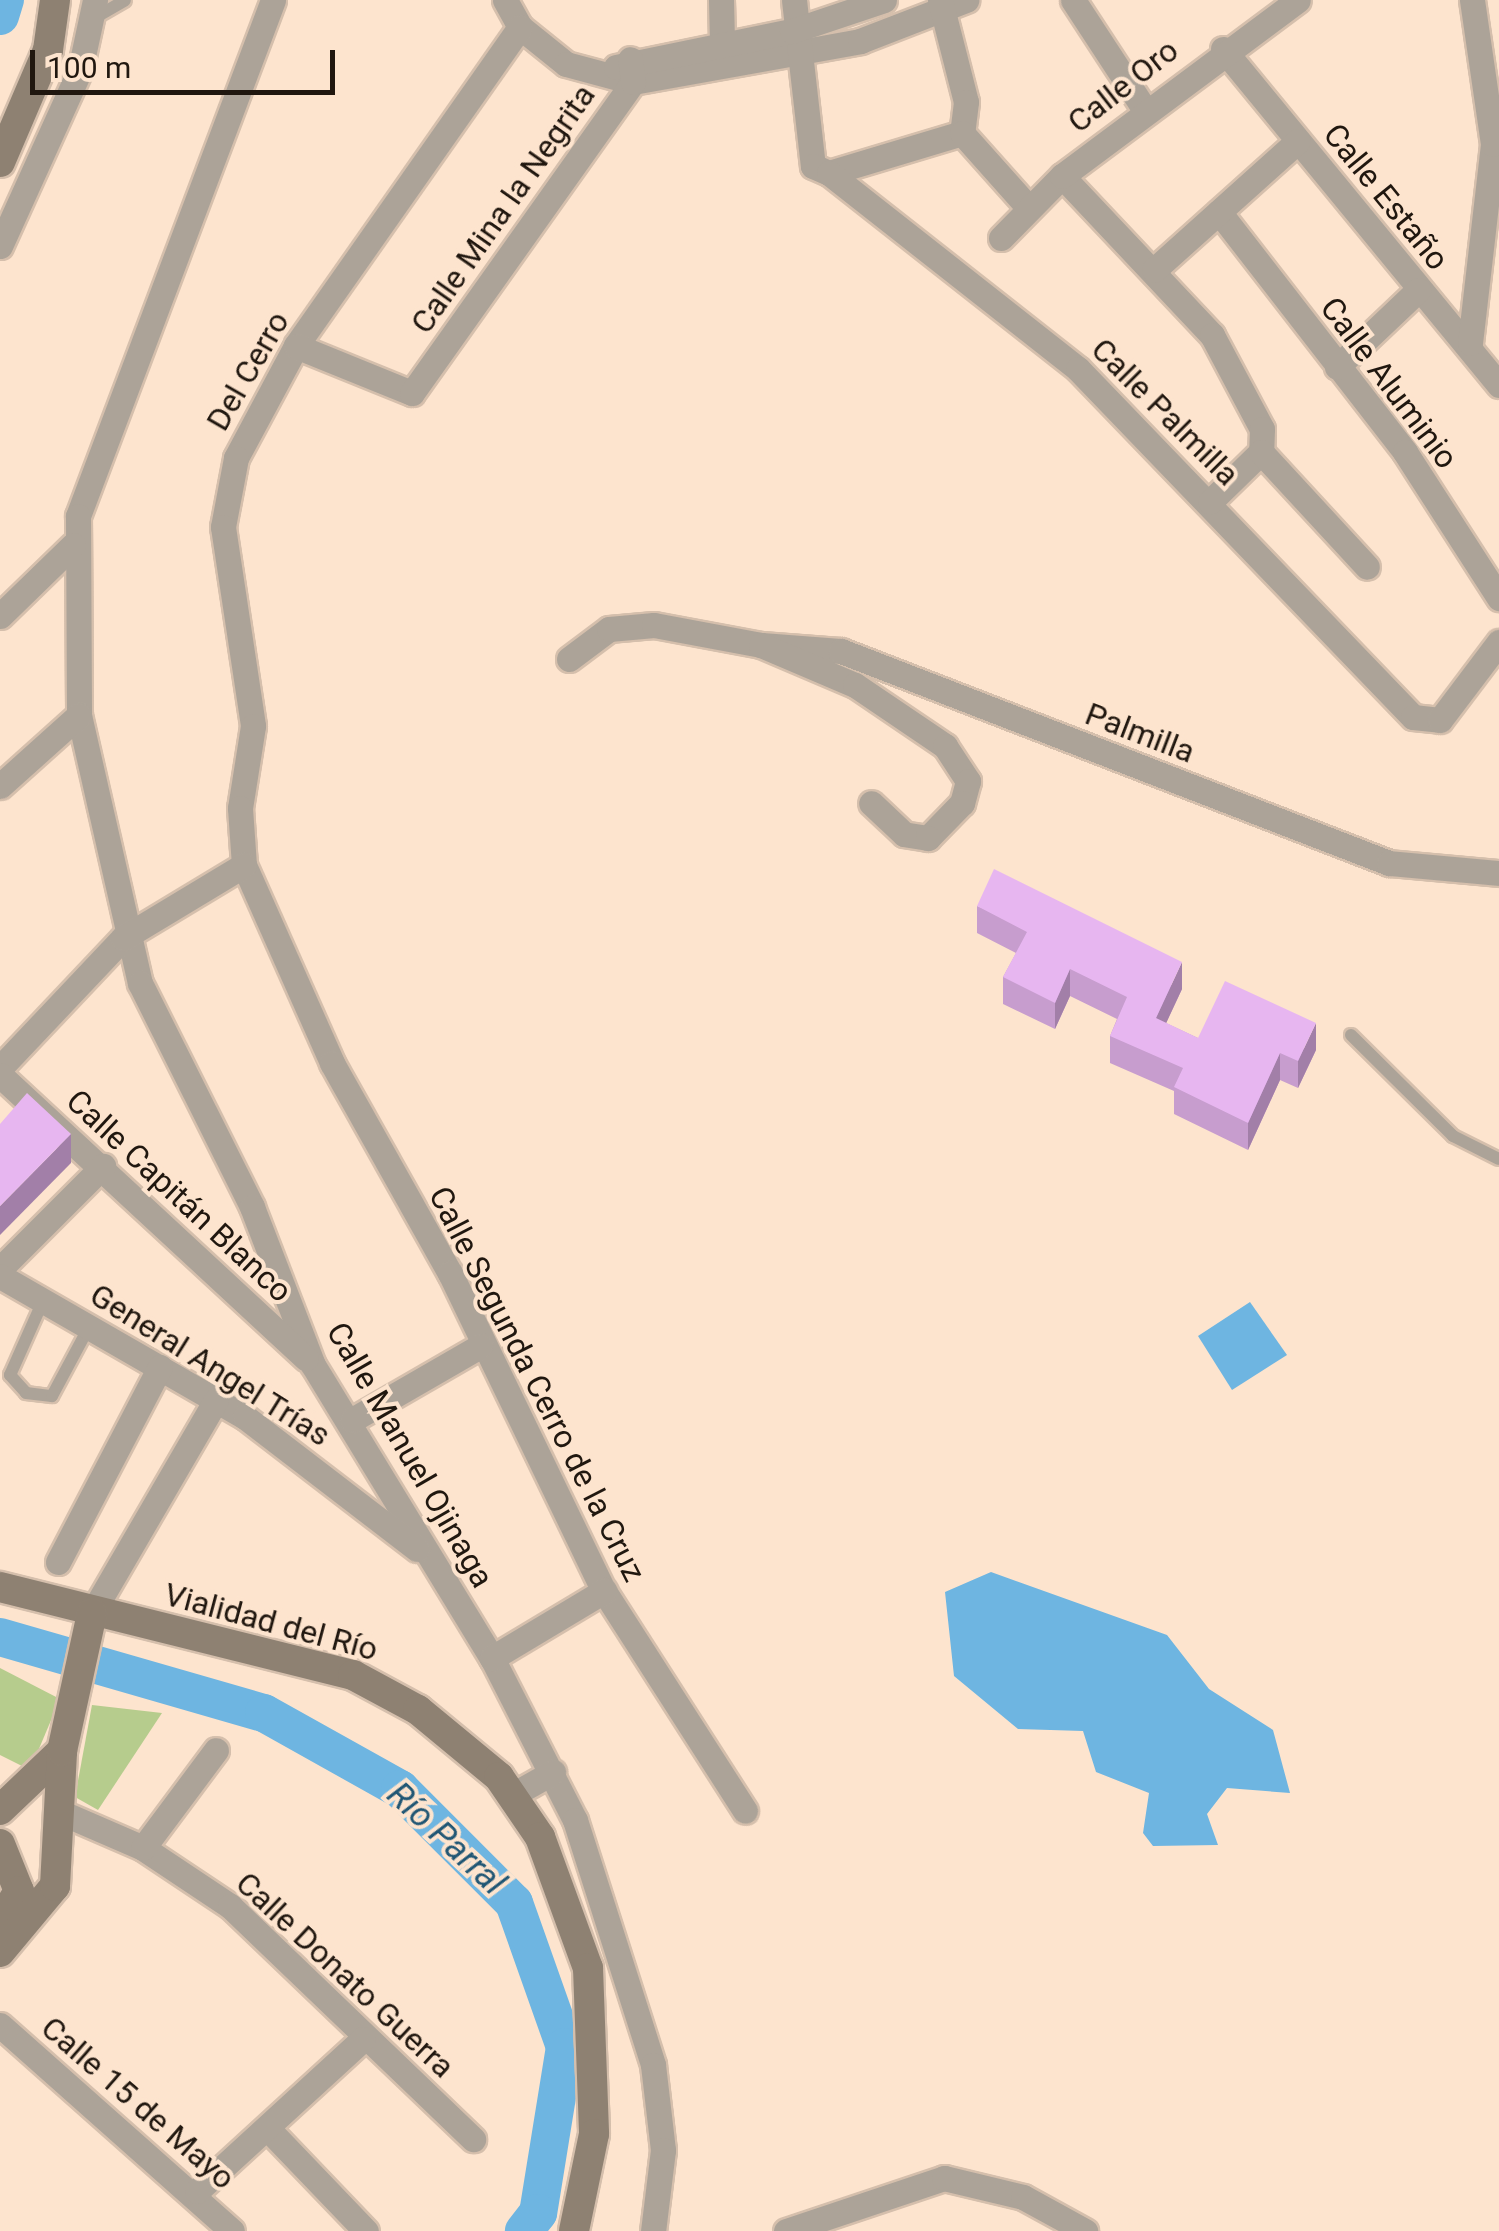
<!DOCTYPE html>
<meta charset="utf-8">
<style>
body{margin:0}
#map{position:relative;width:1499px;height:2231px;overflow:hidden;background:#fde4ce;font-family:Roboto,sans-serif}
div>[style]{position:absolute}
[style*='--x']{left:calc(var(--x)*1px);top:calc(var(--y)*1px);width:calc(var(--w)*1px);rotate:calc(var(--a)*1deg)}
.green>*{inset:0;background:#b6cc8d}
.water>*{inset:0;background:#6eb5e1}
.river>*{height:38px;margin:-19px;padding:0 19px;transform-origin:19px;border-radius:19px;background:#6eb5e1}
.roads{filter:drop-shadow(2px 0 #d5bfac) drop-shadow(-2px 0 #d5bfac) drop-shadow(0 2px #d5bfac) drop-shadow(0 -2px #d5bfac)}
.lane>*{height:12px;margin:-6px;padding:0 6px;transform-origin:6px;border-radius:6px;background:#aca398}
.street>*{height:25px;margin:-12.5px;padding:0 12.5px;transform-origin:12.5px;border-radius:12.5px;background:#aca398}
.secondary>*{height:30px;margin:-15px;padding:0 15px;transform-origin:15px;border-radius:15px;background:#8e8172}
.wall>*{inset:0;background:#c79dce}
.shaded-wall>*{inset:0;background:#a27fa8}
.building>*{inset:0;background:#e7b6f0}
span{translate:-50% -50%;white-space:nowrap;text-align:center;line-height:1.15;-webkit-text-stroke:8px #fde4ce;paint-order:stroke}
.street-label{font-size:32px;color:#20170f}
.water-label{font-size:35px;color:#205674;font-style:italic}
.scale{position:absolute;left:30px;top:50px;width:305px;height:45px;box-sizing:border-box;border:5px solid #20170f;border-top:0;padding-left:12px;font-size:30px;line-height:35px;white-space:nowrap;color:#20170f;-webkit-text-stroke:8px #fde4ce;paint-order:stroke}
</style>
<div id="map">
<div class="green">
<div style="clip-path:polygon(0 1668px,60px 1699px,30px 1770px,0 1755px)"></div>
<div style="clip-path:polygon(92px 1705px,162px 1713px,98px 1810px,75px 1797px)"></div>
</div>
<div class="water">
<div style="clip-path:polygon(1250px 1302px,1287px 1355px,1232px 1390px,1198px 1336px)"></div>
<div style="clip-path:polygon(991px 1572px,1167px 1635px,1209px 1689px,1273px 1730px,1290px 1793px,1227px 1788px,1207px 1814px,1218px 1845px,1153px 1846px,1143px 1833px,1149px 1793px,1096px 1772px,1083px 1731px,1018px 1729px,954px 1676px,945px 1592px)"></div>
</div>
<div class="river">
<div style="--x:0;--y:16;--w:17;--a:-73"></div>
<div style="--x:0;--y:1637;--w:275;--a:16.1"></div>
<div style="--x:264;--y:1713;--w:156;--a:29.2"></div>
<div style="--x:400;--y:1789;--w:161;--a:45"></div>
<div style="--x:514;--y:1903;--w:153;--a:70.5"></div>
<div style="--x:565;--y:2047;--w:168;--a:99.2"></div>
<div style="--x:538;--y:2213;--w:23;--a:128"></div>
</div>
<div class="roads">
<div class="lane">
<div style="--x:91;--y:20;--w:39;--a:-30"></div>
<div style="--x:1351;--y:1035;--w:144;--a:44.7"></div>
<div style="--x:1453;--y:1136;--w:51;--a:26.6"></div>
<div style="--x:43;--y:1301;--w:81;--a:114"></div>
<div style="--x:10;--y:1375;--w:24;--a:48"></div>
<div style="--x:26;--y:1393;--w:26;--a:7"></div>
<div style="--x:52;--y:1396;--w:78;--a:-61.8"></div>
</div>
<div class="street">
<div style="--x:273;--y:0;--w:552;--a:110.7"></div>
<div style="--x:78;--y:516;--w:199;--a:89.7"></div>
<div style="--x:79;--y:715;--w:275;--a:77.2"></div>
<div style="--x:140;--y:983;--w:250;--a:63.4"></div>
<div style="--x:252;--y:1207;--w:169;--a:68.9"></div>
<div style="--x:313;--y:1365;--w:343;--a:58.6"></div>
<div style="--x:492;--y:1658;--w:182;--a:62.9"></div>
<div style="--x:575;--y:1820;--w:257;--a:72.3"></div>
<div style="--x:653;--y:2065;--w:86;--a:83.3"></div>
<div style="--x:663;--y:2150;--w:82;--a:97"></div>
<div style="--x:505;--y:0;--w:31;--a:61"></div>
<div style="--x:520;--y:27;--w:59;--a:38.8"></div>
<div style="--x:566;--y:64;--w:69;--a:15"></div>
<div style="--x:633;--y:82;--w:231;--a:-10.2"></div>
<div style="--x:860;--y:41;--w:114;--a:-21.1"></div>
<div style="--x:721;--y:0;--w:41;--a:88.6"></div>
<div style="--x:794;--y:0;--w:167;--a:83.5"></div>
<div style="--x:813;--y:166;--w:17;--a:24"></div>
<div style="--x:829;--y:173;--w:139;--a:-16.7"></div>
<div style="--x:940;--y:0;--w:105;--a:75.7"></div>
<div style="--x:966;--y:102;--w:31;--a:97"></div>
<div style="--x:962;--y:133;--w:99;--a:48.3"></div>
<div style="--x:1073;--y:0;--w:131;--a:56.8"></div>
<div style="--x:520;--y:27;--w:390;--a:125.1"></div>
<div style="--x:296;--y:346;--w:127;--a:118.2"></div>
<div style="--x:236;--y:458;--w:70;--a:100.7"></div>
<div style="--x:223;--y:527;--w:201;--a:81.4"></div>
<div style="--x:253;--y:726;--w:83;--a:99"></div>
<div style="--x:240;--y:808;--w:57;--a:86"></div>
<div style="--x:244;--y:865;--w:217;--a:66"></div>
<div style="--x:332;--y:1063;--w:241;--a:60.7"></div>
<div style="--x:450;--y:1273;--w:353;--a:64.2"></div>
<div style="--x:604;--y:1591;--w:261;--a:57.3"></div>
<div style="--x:1223;--y:49;--w:435;--a:50.6"></div>
<div style="--x:616;--y:67;--w:180;--a:-11.6"></div>
<div style="--x:792;--y:31;--w:97;--a:-18.6"></div>
<div style="--x:829;--y:173;--w:317;--a:38.2"></div>
<div style="--x:1078;--y:369;--w:483;--a:46.1"></div>
<div style="--x:1413;--y:717;--w:27;--a:6"></div>
<div style="--x:1440;--y:720;--w:98;--a:-52.9"></div>
<div style="--x:1062;--y:176;--w:219;--a:46.7"></div>
<div style="--x:1212;--y:335;--w:106;--a:62"></div>
<div style="--x:1262;--y:429;--w:23;--a:92"></div>
<div style="--x:1261;--y:452;--w:71;--a:135.6"></div>
<div style="--x:1219;--y:212;--w:304;--a:52.2"></div>
<div style="--x:1405;--y:452;--w:174;--a:57.2"></div>
<div style="--x:1001;--y:238;--w:87;--a:-45.5"></div>
<div style="--x:1062;--y:176;--w:294;--a:-36.7"></div>
<div style="--x:0;--y:246;--w:193;--a:-65.6"></div>
<div style="--x:80;--y:70;--w:72;--a:-77.9"></div>
<div style="--x:1154;--y:270;--w:193;--a:-41.9"></div>
<div style="--x:1470;--y:343;--w:200;--a:-83.4"></div>
<div style="--x:1493;--y:144;--w:146;--a:-98.3"></div>
<div style="--x:296;--y:346;--w:125;--a:22.1"></div>
<div style="--x:412;--y:393;--w:382;--a:-54.6"></div>
<div style="--x:633;--y:82;--w:23;--a:-97"></div>
<div style="--x:1337;--y:367;--w:112;--a:-43.5"></div>
<div style="--x:1261;--y:452;--w:156;--a:47.3"></div>
<div style="--x:0;--y:616;--w:102;--a:-44.2"></div>
<div style="--x:761;--y:645;--w:80;--a:4.3"></div>
<div style="--x:841;--y:651;--w:588;--a:21.15"></div>
<div style="--x:1389;--y:863;--w:110;--a:5.2"></div>
<div style="--x:569;--y:659;--w:50;--a:-36.9"></div>
<div style="--x:609;--y:629;--w:45;--a:-5.1"></div>
<div style="--x:654;--y:625;--w:109;--a:10.6"></div>
<div style="--x:761;--y:645;--w:102;--a:23.1"></div>
<div style="--x:855;--y:685;--w:109;--a:34.1"></div>
<div style="--x:945;--y:746;--w:42;--a:56.7"></div>
<div style="--x:968;--y:781;--w:23;--a:105"></div>
<div style="--x:962;--y:803;--w:49;--a:134.2"></div>
<div style="--x:928;--y:838;--w:24;--a:-171"></div>
<div style="--x:904;--y:834;--w:45;--a:-136.8"></div>
<div style="--x:0;--y:786;--w:106;--a:-41.9"></div>
<div style="--x:0;--y:1068;--w:179;--a:-46.6"></div>
<div style="--x:123;--y:938;--w:141;--a:-31.1"></div>
<div style="--x:0;--y:1075;--w:417;--a:42.8"></div>
<div style="--x:0;--y:1269;--w:146;--a:-45"></div>
<div style="--x:0;--y:1276;--w:283;--a:29.9"></div>
<div style="--x:245;--y:1417;--w:217;--a:37.5"></div>
<div style="--x:352;--y:1420;--w:148;--a:-30"></div>
<div style="--x:58;--y:1562;--w:220;--a:-62.4"></div>
<div style="--x:92;--y:1613;--w:246;--a:-59.8"></div>
<div style="--x:492;--y:1658;--w:131;--a:-30.9"></div>
<div style="--x:514;--y:1794;--w:45;--a:-29.4"></div>
<div style="--x:60;--y:1812;--w:90;--a:23.4"></div>
<div style="--x:143;--y:1848;--w:105;--a:33.7"></div>
<div style="--x:230;--y:1906;--w:337;--a:43.8"></div>
<div style="--x:143;--y:1848;--w:122;--a:-53.3"></div>
<div style="--x:0;--y:2025;--w:310;--a:41.6"></div>
<div style="--x:269;--y:2130;--w:140;--a:46.2"></div>
<div style="--x:197;--y:2191;--w:225;--a:-42.5"></div>
<div style="--x:786;--y:2231;--w:167;--a:-18.5"></div>
<div style="--x:944;--y:2178;--w:81;--a:13.5"></div>
<div style="--x:1023;--y:2197;--w:71;--a:28.7"></div>
</div>
<div class="secondary">
<div style="--x:0;--y:162;--w:122;--a:-66.8"></div>
<div style="--x:48;--y:50;--w:50;--a:-82"></div>
<div style="--x:0;--y:1587;--w:364;--a:14"></div>
<div style="--x:353;--y:1675;--w:74;--a:28.3"></div>
<div style="--x:418;--y:1710;--w:105;--a:39.6"></div>
<div style="--x:499;--y:1777;--w:73;--a:55.7"></div>
<div style="--x:540;--y:1837;--w:140;--a:69.9"></div>
<div style="--x:588;--y:1968;--w:166;--a:87.9"></div>
<div style="--x:594;--y:2134;--w:99;--a:101.7"></div>
<div style="--x:0;--y:1810;--w:86;--a:-43.6"></div>
<div style="--x:0;--y:1844;--w:51;--a:68"></div>
<div style="--x:19;--y:1891;--w:36;--a:122"></div>
<div style="--x:0;--y:1952;--w:86;--a:-50.2"></div>
<div style="--x:55;--y:1886;--w:135;--a:-87"></div>
<div style="--x:62;--y:1751;--w:141;--a:-77.7"></div>
</div>
</div>
<div class="wall">
<div style="clip-path:polygon(977px 906px,1182px 989px,1166px 1023px,1198px 1038px,1316px 1050px,1298px 1088px,1280px 1080px,1248px 1150px,1174px 1114px,1174px 1091px,1110px 1063px,1110px 1036px,1117px 1019px,1070px 996px,1055px 1029px,1003px 1004px,1003px 977px,1016px 953px,977px 933px)"></div>
</div>
<div class="shaded-wall">
<div style="clip-path:polygon(1182px 962px,1182px 989px,1156px 1045px,1156px 1018px)"></div>
<div style="clip-path:polygon(1070px 969px,1070px 996px,1055px 1029px,1055px 1003px)"></div>
<div style="clip-path:polygon(1316px 1023px,1316px 1050px,1298px 1088px,1298px 1061px)"></div>
<div style="clip-path:polygon(1280px 1053px,1280px 1080px,1248px 1150px,1248px 1123px)"></div>
<div style="clip-path:polygon(71px 1134px,71px 1163px,0 1235px,0 1206px)"></div>
</div>
<div class="building">
<div style="clip-path:polygon(994px 869px,1182px 962px,1156px 1018px,1198px 1038px,1225px 981px,1316px 1023px,1298px 1061px,1280px 1053px,1248px 1123px,1174px 1087px,1183px 1068px,1110px 1036px,1127px 997px,1070px 969px,1055px 1003px,1003px 977px,1027px 932px,977px 906px)"></div>
<div style="clip-path:polygon(27px 1093px,71px 1134px,0 1206px,0 1124px)"></div>
</div>
<div class="street-label">
<span style="left:1123px;top:86px;rotate:-38deg">Calle Oro</span>
<span style="left:1386px;top:197px;rotate:51deg">Calle Estaño</span>
<span style="left:503px;top:209px;rotate:-55deg">Calle Mina la Negrita</span>
<span style="left:248px;top:371px;rotate:-60deg">Del Cerro</span>
<span style="left:1389px;top:383px;rotate:53deg">Calle Aluminio</span>
<span style="left:1165px;top:412px;rotate:45deg">Calle Palmilla</span>
<span style="left:1140px;top:733px;rotate:21deg">Palmilla</span>
<span style="left:179px;top:1196px;rotate:43deg">Calle Capitán Blanco</span>
<span style="left:210px;top:1365px;rotate:32deg">General Angel Trías</span>
<span style="left:537px;top:1384px;rotate:63deg">Calle Segunda Cerro de la Cruz</span>
<span style="left:410px;top:1455px;rotate:60deg">Calle Manuel Ojinaga</span>
<span style="left:271px;top:1622px;rotate:15deg">Vialidad del Río</span>
<span style="left:345px;top:1975px;rotate:43deg">Calle Donato Guerra</span>
<span style="left:138px;top:2103px;rotate:41deg">Calle 15 de Mayo</span>
</div>
<div class="water-label">
<span style="left:446px;top:1839px;rotate:43deg">Río Parral</span>
</div>
<div class="scale">100 m</div>
</div>
